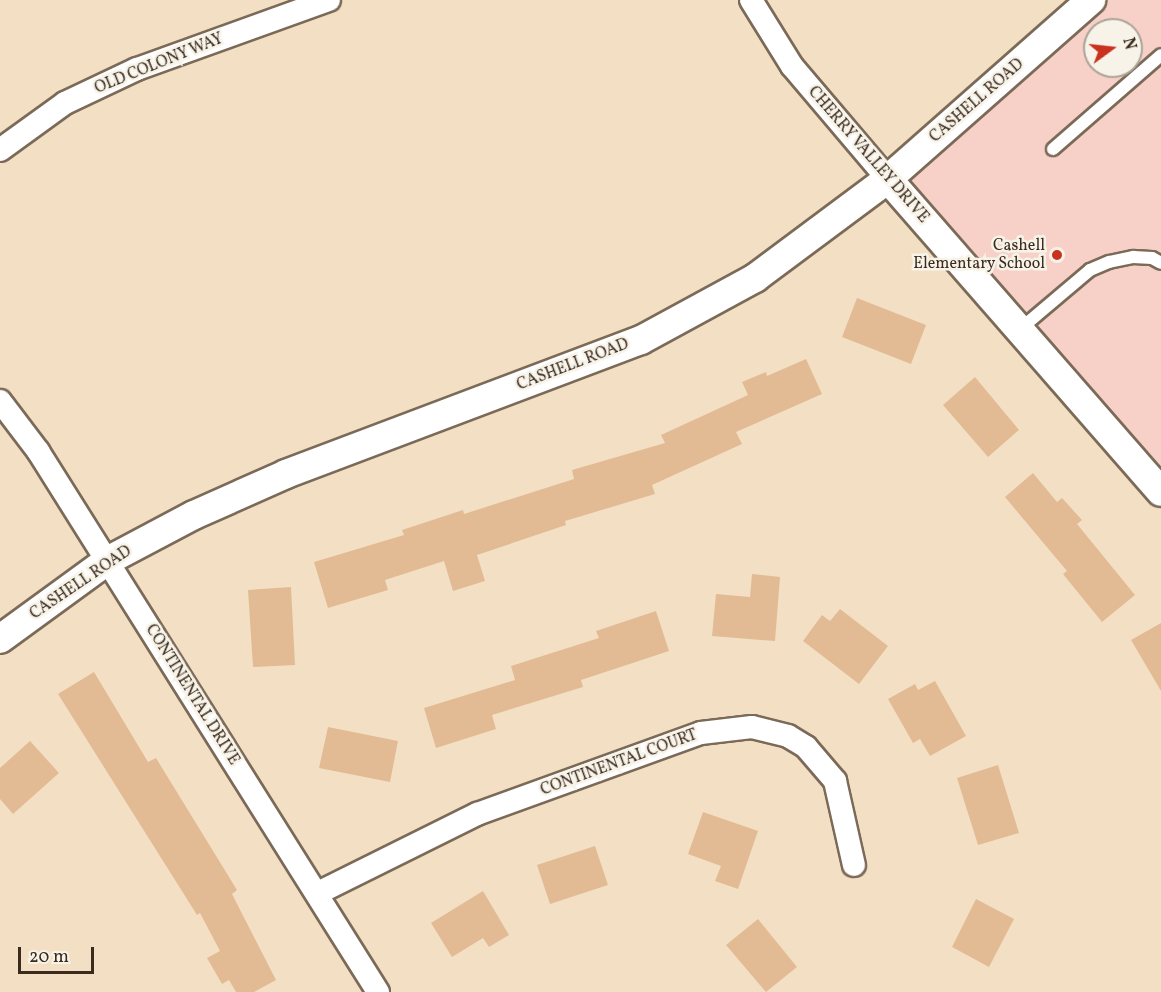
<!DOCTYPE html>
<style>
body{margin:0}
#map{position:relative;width:1161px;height:992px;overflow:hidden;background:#f3e0c4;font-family:Vollkorn,serif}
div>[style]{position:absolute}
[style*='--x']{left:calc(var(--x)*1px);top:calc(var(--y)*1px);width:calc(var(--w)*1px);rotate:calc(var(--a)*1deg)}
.built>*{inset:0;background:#f7d1c8}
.building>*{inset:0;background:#e2bb94}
.roads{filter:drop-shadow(2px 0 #7b6a58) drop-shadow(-2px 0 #7b6a58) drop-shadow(0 2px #7b6a58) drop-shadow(0 -2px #7b6a58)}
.service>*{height:12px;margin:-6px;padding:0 6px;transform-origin:6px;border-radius:6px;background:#fff}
.minor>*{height:22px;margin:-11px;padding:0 11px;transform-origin:11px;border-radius:11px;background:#fff}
.tertiary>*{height:28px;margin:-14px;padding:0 14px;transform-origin:14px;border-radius:14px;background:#fff}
.dots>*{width:16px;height:16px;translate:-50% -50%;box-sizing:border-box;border:3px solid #f7f3e8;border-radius:50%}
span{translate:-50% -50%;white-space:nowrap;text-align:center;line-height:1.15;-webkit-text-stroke:5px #f7f3e8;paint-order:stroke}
.street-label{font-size:16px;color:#3b2a1e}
.poi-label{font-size:16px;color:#3b2a1e}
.right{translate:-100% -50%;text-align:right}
.north{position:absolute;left:1083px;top:18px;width:60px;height:60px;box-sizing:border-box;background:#f7f3e8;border:2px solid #aca397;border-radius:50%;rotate:75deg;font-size:16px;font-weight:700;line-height:24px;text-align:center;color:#3b2a1e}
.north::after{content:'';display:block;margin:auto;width:21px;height:27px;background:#c8321e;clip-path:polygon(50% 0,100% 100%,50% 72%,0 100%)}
.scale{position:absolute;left:18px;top:947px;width:76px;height:27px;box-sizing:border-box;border:3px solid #3b2a1e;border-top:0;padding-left:8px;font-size:18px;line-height:21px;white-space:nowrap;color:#3b2a1e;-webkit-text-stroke:4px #f7f3e8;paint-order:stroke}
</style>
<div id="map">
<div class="built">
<div style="clip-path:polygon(evenodd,1091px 0,1161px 0,1161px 492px,888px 179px,1091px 0,1095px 30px,1131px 30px,1131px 66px,1095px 66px,1095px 30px)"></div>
</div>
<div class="building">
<div style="clip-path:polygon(857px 298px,926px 325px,911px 364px,842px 337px)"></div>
<div style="clip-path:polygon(806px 359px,822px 394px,736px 432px,742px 444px,652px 485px,655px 494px,565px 521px,566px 525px,477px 555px,485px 581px,453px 591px,444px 561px,385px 580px,388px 590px,328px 608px,314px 562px,404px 535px,402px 530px,463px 510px,464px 514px,574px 479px,572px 470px,665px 443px,661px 435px,748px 395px,742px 382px,766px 372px,767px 376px)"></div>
<div style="clip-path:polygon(975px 377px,1019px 430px,988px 457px,943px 405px)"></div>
<div style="clip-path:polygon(1033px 473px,1057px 502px,1062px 498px,1082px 520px,1077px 524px,1135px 595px,1102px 622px,1063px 574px,1067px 571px,1005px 497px)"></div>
<div style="clip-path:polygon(752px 574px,780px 577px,775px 641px,712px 636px,716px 594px,750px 597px)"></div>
<div style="clip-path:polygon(291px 587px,295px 665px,253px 667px,248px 590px)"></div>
<div style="clip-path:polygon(840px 609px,888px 646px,859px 684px,803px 641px,822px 615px,830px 621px)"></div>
<div style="clip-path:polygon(656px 611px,669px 651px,581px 680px,583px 687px,492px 715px,496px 729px,436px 748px,424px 708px,515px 680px,511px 666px,599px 638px,596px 631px)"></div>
<div style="clip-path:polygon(1161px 623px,1161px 691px,1131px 640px)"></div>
<div style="clip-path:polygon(94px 672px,148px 762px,156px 758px,237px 890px,232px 894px,276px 980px,254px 992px,236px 992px,229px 980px,222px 984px,207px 958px,220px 951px,200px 913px,197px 915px,58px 694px)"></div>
<div style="clip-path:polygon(935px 681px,966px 736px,930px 756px,920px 739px,913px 743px,888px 699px,915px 684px,918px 690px)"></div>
<div style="clip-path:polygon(328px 727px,398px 741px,390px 782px,319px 768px)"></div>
<div style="clip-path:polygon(30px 741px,59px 773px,13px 814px,0 799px,0 768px)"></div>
<div style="clip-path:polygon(998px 765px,1019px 833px,978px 845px,957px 778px)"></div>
<div style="clip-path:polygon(703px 812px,758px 831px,738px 889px,715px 881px,721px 866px,688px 854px)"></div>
<div style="clip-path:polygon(595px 846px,608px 885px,550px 904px,537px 865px)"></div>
<div style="clip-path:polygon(483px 891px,509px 935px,489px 947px,483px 938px,452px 957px,431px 923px)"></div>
<div style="clip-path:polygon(976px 899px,1014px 919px,989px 967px,952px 947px)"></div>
<div style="clip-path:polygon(758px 919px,797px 967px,766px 992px,726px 945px)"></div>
</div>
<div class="roads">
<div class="service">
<div style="--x:1053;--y:149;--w:143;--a:-41"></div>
<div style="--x:1019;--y:330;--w:93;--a:-40.2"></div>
<div style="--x:1090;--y:270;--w:21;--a:-23"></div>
<div style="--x:1109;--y:262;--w:25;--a:-12"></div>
<div style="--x:1133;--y:257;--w:19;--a:3"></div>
<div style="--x:1152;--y:258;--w:10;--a:29"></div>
</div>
<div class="minor">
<div style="--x:751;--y:0;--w:78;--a:58.2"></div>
<div style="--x:792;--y:66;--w:148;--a:49.7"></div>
<div style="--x:0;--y:150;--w:80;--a:-35.9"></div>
<div style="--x:65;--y:103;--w:80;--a:-25.3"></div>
<div style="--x:137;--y:69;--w:204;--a:-19.8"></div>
<div style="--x:0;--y:401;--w:63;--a:52.8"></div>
<div style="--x:38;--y:451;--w:639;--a:57.85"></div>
<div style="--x:318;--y:893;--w:178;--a:-26.4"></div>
<div style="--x:477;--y:814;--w:238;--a:-19.9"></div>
<div style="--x:701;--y:733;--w:51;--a:-6.7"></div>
<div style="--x:752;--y:727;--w:37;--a:14"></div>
<div style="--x:788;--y:736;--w:21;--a:31"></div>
<div style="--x:806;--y:747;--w:45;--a:49.5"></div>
<div style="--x:835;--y:781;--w:86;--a:77.3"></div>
</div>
<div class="tertiary">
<div style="--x:888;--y:179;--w:415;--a:48.9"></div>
<div style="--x:0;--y:639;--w:132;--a:-36.1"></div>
<div style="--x:107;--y:561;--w:98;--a:-27.9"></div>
<div style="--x:194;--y:515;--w:101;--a:-24"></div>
<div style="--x:286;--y:474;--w:379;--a:-20.7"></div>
<div style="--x:641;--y:340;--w:130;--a:-28.5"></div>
<div style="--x:755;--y:278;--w:166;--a:-36.7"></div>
<div style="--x:888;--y:179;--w:271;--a:-41.4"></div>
</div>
</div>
<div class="dots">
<div style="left:1057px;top:255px;background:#c8321e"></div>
</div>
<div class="street-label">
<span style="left:159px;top:64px;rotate:-22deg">OLD COLONY WAY</span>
<span style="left:977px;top:101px;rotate:-41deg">CASHELL ROAD</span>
<span style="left:868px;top:155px;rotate:49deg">CHERRY VALLEY DRIVE</span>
<span style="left:573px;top:365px;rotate:-21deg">CASHELL ROAD</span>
<span style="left:81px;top:583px;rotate:-34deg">CASHELL ROAD</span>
<span style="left:192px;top:695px;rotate:58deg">CONTINENTAL DRIVE</span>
<span style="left:619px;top:763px;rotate:-20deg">CONTINENTAL COURT</span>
</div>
<div class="poi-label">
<span class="right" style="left:1045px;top:255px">Cashell<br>Elementary School</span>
</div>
<div class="north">N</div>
<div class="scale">20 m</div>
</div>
